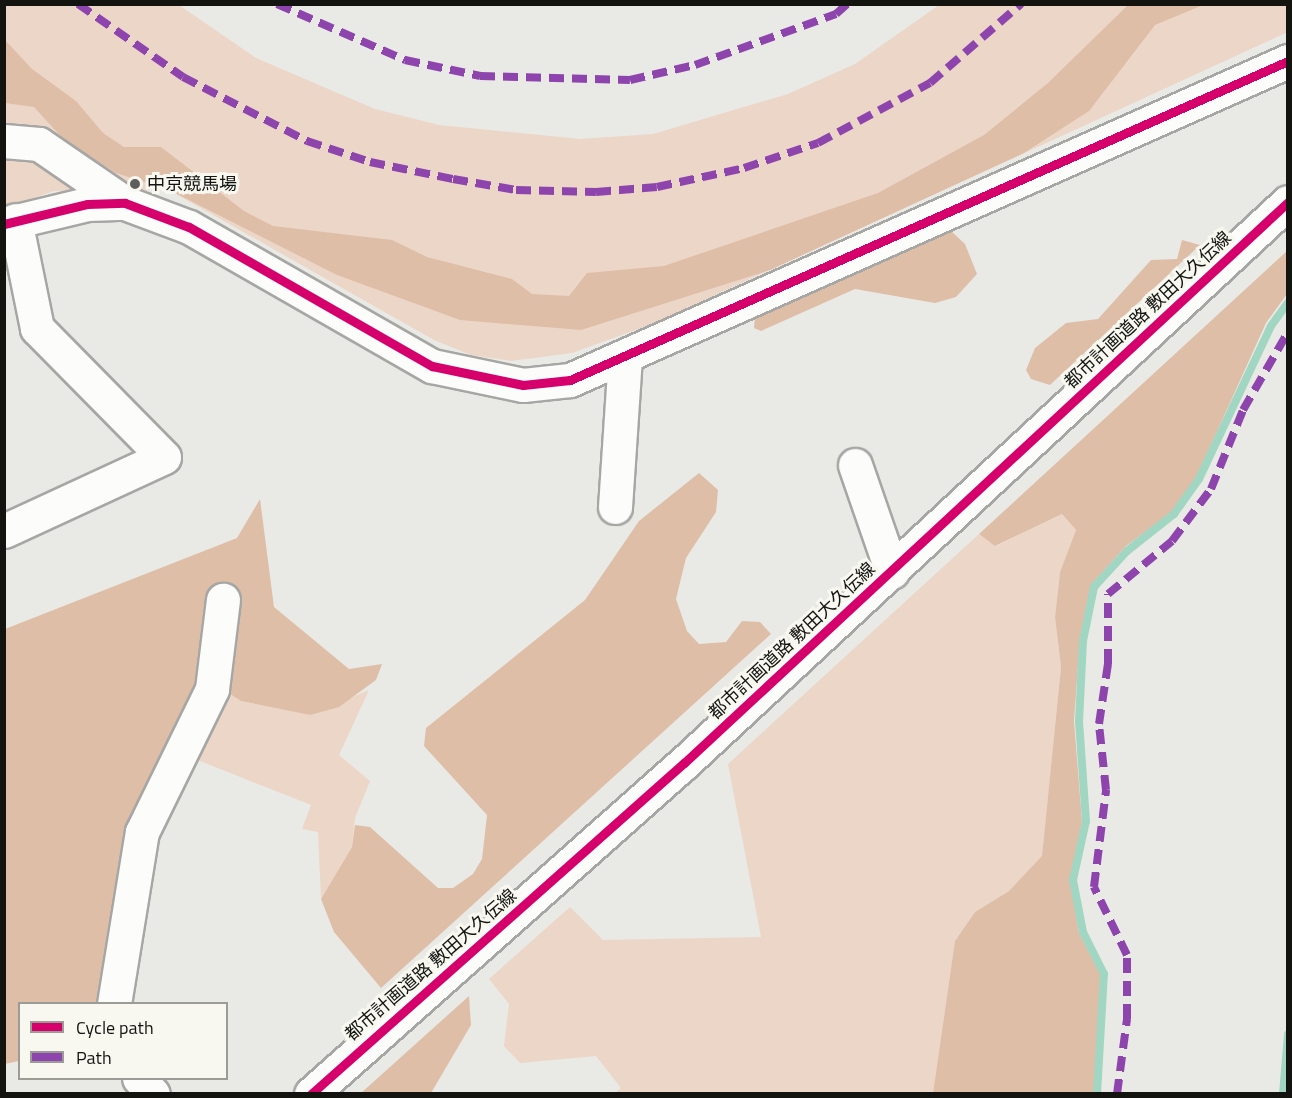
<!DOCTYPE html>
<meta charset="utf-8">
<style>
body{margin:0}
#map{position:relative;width:1292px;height:1098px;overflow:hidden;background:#e9eae5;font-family:"Titillium Web","Noto Sans JP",sans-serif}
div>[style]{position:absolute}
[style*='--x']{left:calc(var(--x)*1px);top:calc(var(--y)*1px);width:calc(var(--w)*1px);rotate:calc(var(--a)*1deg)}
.green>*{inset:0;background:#ecd6c7}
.forest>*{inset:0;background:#dfbea8}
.stream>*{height:8px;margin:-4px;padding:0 4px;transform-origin:4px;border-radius:4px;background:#a0d6c2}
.roads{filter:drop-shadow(2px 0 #a6a7a4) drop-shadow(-2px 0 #a6a7a4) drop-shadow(0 2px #a6a7a4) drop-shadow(0 -2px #a6a7a4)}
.minor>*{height:33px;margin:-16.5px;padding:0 16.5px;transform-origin:16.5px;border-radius:16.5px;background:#fcfcfb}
.quiet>*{height:8px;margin-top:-4px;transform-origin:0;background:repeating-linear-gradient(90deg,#8e44ad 0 15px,transparent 0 23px)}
.cycleway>*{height:9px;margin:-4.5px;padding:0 4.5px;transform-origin:4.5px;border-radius:4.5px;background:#d6006c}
.dots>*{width:16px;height:16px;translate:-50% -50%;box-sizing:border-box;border:3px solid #f8f8f1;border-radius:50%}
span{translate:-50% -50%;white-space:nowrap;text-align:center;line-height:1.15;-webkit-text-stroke:6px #f8f8f1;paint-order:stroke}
.poi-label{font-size:18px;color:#131310}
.left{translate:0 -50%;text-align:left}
.street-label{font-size:18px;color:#131310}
.frame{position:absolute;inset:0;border:6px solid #131310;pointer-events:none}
.legend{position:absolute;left:18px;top:1002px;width:210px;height:78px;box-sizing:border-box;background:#f8f8f1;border:2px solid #9c9c97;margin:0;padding:8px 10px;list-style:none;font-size:18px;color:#131310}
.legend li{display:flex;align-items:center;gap:12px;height:30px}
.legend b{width:30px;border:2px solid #9c9c97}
</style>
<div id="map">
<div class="green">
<div style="clip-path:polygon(4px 5px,179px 5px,256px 58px,375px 109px,439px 125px,580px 139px,653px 134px,788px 94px,855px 64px,939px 5px,1287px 5px,1288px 32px,652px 324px,572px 353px,511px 361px,471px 355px,434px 340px,169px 190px,54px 191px,5px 208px)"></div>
<div style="clip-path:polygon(1062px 514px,1076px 530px,1060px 572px,1055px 617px,1061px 667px,1042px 857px,1009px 891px,975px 912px,955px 941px,933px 1093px,615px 1093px,621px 1088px,596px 1056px,520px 1063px,504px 1046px,509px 1004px,489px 979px,570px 907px,603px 940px,761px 937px,728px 764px,979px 534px,996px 546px)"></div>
<div style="clip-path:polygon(369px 690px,339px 755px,370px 781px,355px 818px,352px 847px,321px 899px,318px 832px,302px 829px,311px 805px,195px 759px,227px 692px,241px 701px,310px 715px)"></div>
</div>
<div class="forest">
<div style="clip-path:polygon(1128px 5px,1203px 5px,1155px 25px,1089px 111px,1024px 153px,770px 270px,581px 330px,460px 320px,337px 275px,169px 190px,116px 173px,64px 140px,34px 107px,5px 103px,5px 40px,32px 69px,76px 101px,103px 133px,124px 147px,161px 147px,244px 211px,273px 226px,392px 240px,427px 257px,512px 279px,532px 294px,569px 296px,587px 273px,664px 266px,878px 193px,984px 135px,1048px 83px)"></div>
<div style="clip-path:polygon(950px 230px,965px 244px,977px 274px,956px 297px,935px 303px,855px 289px,761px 331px,754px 328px,755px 317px)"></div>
<div style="clip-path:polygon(1182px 240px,1200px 245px,1050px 385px,1031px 379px,1026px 370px,1035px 348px,1066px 323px,1098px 319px,1151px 260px,1177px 259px)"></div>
<div style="clip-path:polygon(1287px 251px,1287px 294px,1266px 323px,1196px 478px,1172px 512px,1126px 546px,1091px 585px,1080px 639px,1074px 721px,1082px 821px,1070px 879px,1079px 933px,1101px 975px,1094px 1093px,933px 1093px,955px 941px,975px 912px,1009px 891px,1042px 856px,1061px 667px,1055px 617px,1060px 572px,1076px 530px,1062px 514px,995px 546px,979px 534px)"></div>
<div style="clip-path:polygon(699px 473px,718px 490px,716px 512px,686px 558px,676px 599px,687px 631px,699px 644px,726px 642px,742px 621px,760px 622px,771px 634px,381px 988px,334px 932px,321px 899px,352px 847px,355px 825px,370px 827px,438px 888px,453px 888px,473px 874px,482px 859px,487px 815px,424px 746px,426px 728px,585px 600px,639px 521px)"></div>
<div style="clip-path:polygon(260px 499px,274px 607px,349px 669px,382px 664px,376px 680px,339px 707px,310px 715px,241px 701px,227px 692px,206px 653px,101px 1003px,20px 1004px,19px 1061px,5px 1064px,5px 629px,237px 538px)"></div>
<div style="clip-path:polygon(469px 996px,471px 1025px,431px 1093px,361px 1093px)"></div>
</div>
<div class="stream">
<div style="--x:1097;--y:1094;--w:120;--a:-86.7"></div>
<div style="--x:1104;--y:974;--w:47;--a:-116.6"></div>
<div style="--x:1083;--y:932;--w:53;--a:-100.9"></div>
<div style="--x:1073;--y:880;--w:60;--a:-77.6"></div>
<div style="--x:1086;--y:821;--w:99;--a:-94"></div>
<div style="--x:1079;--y:722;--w:81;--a:-87.2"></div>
<div style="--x:1083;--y:641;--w:55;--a:-78.5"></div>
<div style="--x:1094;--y:587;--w:49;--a:-47.5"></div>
<div style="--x:1127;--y:551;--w:60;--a:-38.2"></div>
<div style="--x:1174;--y:514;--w:43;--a:-54.5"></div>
<div style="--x:1199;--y:479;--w:169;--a:-64.8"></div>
<div style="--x:1271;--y:326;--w:29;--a:-54"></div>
<div style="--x:1283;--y:1094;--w:60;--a:-85.2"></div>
</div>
<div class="roads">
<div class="minor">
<div style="--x:4;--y:141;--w:35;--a:5"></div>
<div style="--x:39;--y:144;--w:104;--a:34.5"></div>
<div style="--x:4;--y:224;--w:85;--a:-13.5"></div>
<div style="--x:87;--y:204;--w:38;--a:-2"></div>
<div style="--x:125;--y:203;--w:68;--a:20.6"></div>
<div style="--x:189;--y:227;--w:280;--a:29.8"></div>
<div style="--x:432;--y:366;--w:93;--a:11.8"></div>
<div style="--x:523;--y:385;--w:47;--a:-6.1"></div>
<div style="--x:570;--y:380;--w:786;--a:-23.96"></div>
<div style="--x:855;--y:465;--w:113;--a:70.9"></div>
<div style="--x:615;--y:507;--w:149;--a:-86.2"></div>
<div style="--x:4;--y:531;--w:176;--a:-24.8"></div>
<div style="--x:164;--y:457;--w:181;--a:-134.6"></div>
<div style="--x:37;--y:328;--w:110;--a:-101.5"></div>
<div style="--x:114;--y:1004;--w:174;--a:-80.8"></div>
<div style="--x:142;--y:832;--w:159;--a:-63.9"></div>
<div style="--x:212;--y:689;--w:90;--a:-83"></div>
<div style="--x:139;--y:1078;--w:21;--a:49"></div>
<div style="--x:311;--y:1094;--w:499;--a:-41.6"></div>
<div style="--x:684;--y:763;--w:824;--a:-42.89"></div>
</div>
</div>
<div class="quiet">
<div style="--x:78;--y:4;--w:128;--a:34.8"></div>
<div style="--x:183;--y:77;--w:140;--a:27.3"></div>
<div style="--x:307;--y:141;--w:66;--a:18.4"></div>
<div style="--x:370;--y:162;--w:85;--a:11.6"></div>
<div style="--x:453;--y:179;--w:64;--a:9.9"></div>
<div style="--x:516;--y:190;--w:80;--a:1.4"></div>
<div style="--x:596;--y:192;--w:61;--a:-4.7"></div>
<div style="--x:657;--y:187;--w:89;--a:-12.3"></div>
<div style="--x:744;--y:168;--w:78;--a:-18.7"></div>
<div style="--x:818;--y:143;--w:127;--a:-28.2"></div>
<div style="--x:930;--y:83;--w:121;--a:-41"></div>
<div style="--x:277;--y:4;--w:140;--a:23.6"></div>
<div style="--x:405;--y:60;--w:77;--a:12"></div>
<div style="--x:480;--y:76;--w:150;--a:1.5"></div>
<div style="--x:630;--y:80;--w:67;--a:-13"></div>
<div style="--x:695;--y:65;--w:150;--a:-19.9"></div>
<div style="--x:836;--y:14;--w:15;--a:-42"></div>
<div style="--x:1117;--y:1094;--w:76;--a:-82.4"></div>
<div style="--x:1127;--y:1019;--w:64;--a:-90"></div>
<div style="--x:1127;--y:955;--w:76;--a:-115.9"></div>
<div style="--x:1094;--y:887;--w:98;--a:-82.9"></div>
<div style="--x:1106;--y:790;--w:66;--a:-96.1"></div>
<div style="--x:1099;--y:724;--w:61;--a:-81.5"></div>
<div style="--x:1108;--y:664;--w:70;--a:-90"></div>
<div style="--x:1108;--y:594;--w:83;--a:-39.6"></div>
<div style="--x:1172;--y:541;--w:65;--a:-53.1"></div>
<div style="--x:1211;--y:489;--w:85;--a:-67.9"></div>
<div style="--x:1243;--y:410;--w:90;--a:-60"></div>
</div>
<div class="cycleway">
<div style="--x:4;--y:224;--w:85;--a:-13.5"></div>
<div style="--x:87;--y:204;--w:38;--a:-2"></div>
<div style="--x:125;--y:203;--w:68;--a:20.6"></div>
<div style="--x:189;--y:227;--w:280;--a:29.8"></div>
<div style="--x:432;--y:366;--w:93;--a:11.8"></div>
<div style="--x:523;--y:385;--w:47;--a:-6.1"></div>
<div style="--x:570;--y:380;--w:786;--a:-23.96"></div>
<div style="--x:311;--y:1094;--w:499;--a:-41.6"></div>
<div style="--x:684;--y:763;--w:824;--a:-42.89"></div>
</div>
<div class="dots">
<div style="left:135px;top:184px;background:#5e5e5b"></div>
</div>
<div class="poi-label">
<span class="left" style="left:147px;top:184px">中京競馬場</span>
</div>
<div class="street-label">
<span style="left:1148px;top:310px;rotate:-43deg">都市計画道路 敷田大久伝線</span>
<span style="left:792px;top:641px;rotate:-43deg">都市計画道路 敷田大久伝線</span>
<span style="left:431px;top:965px;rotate:-41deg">都市計画道路 敷田大久伝線</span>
</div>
<div class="frame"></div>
<ul class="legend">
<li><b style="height:8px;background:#d6006c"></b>Cycle path</li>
<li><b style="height:8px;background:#8e44ad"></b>Path</li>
</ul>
</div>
